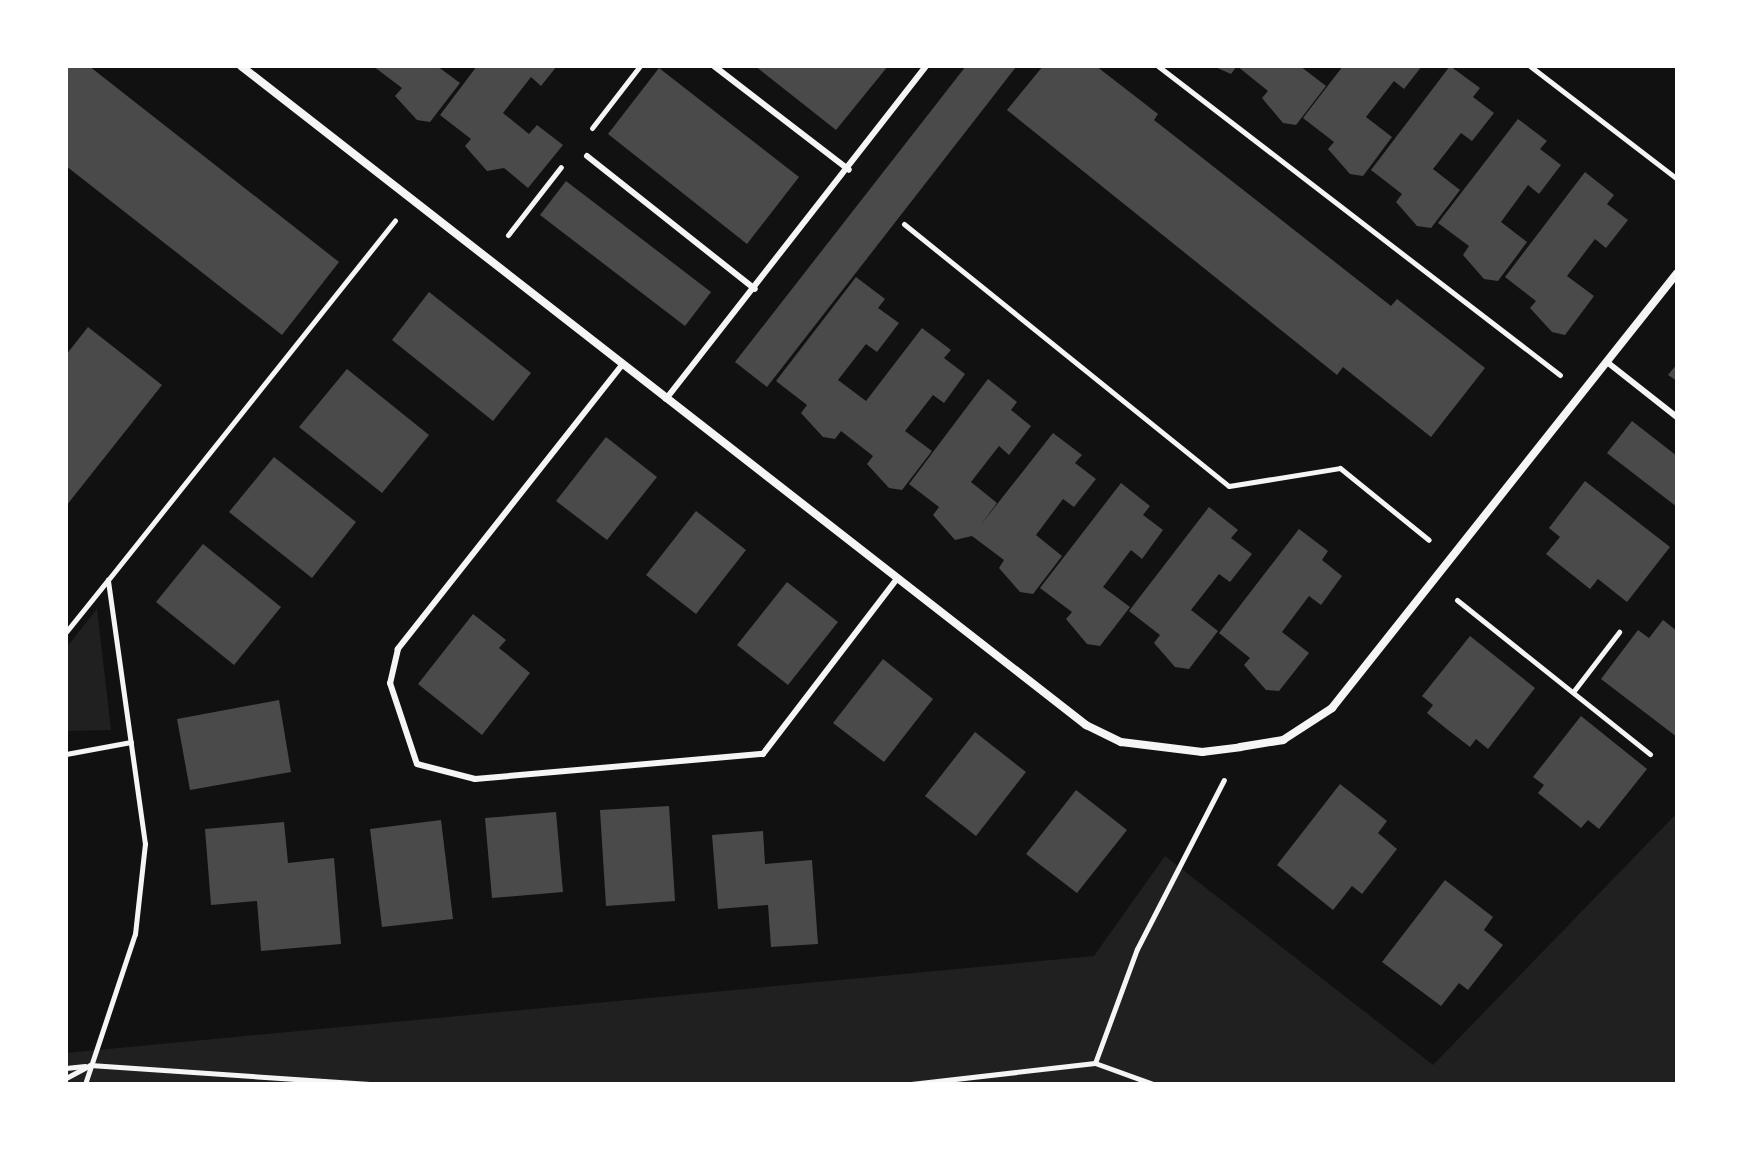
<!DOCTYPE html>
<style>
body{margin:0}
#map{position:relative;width:1743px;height:1150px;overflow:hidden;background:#111;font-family:"Space Grotesk",sans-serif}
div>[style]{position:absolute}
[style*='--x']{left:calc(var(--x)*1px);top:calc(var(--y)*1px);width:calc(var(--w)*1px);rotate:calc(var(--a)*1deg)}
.green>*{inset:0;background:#202020}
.building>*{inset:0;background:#4a4a4a}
.path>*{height:5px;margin:-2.5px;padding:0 2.5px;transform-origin:2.5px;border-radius:2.5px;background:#f5f5f5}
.service>*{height:6px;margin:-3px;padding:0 3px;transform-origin:3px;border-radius:3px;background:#f5f5f5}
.minor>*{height:8px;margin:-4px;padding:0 4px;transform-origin:4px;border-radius:4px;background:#f5f5f5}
span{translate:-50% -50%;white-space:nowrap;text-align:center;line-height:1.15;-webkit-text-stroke:6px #fff;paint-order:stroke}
.frame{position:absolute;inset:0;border:68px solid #fff;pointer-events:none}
</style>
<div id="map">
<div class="green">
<div style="clip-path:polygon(97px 609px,111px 730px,66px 731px,66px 648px)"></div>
<div style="clip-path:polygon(1677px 813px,1677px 1084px,66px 1084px,66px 1053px,1094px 956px,1165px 856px,1433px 1065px)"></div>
</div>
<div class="building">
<div style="clip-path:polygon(66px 66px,89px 66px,339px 262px,282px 335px,66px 166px)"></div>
<div style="clip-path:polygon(373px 66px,437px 66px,460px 83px,430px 122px,417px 120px,395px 96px,402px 88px)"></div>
<div style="clip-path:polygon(477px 66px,557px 66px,541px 86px,531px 77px,503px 113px,529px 134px,537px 125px,563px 145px,528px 188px,504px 168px,487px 171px,465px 146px,471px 139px,440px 115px)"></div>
<div style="clip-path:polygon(755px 66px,888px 66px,836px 130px)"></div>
<div style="clip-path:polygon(966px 66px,1016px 67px,767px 387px,735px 362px)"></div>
<div style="clip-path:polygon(1043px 66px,1096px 66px,1158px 114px,1154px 120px,1391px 306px,1397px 299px,1485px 368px,1431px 437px,1343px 367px,1337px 375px,1007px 110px)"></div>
<div style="clip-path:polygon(1213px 66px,1300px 66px,1326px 86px,1296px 125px,1283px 123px,1262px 98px,1268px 91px,1237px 66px,1231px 74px)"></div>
<div style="clip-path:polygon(1343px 66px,1422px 66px,1404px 89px,1394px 81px,1366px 117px,1392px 137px,1363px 176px,1350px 174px,1328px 149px,1334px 142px,1303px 118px)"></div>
<div style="clip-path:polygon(1450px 66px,1480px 88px,1473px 97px,1494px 113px,1472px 141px,1461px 133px,1433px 169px,1460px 190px,1431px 228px,1417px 226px,1396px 202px,1402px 194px,1371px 170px)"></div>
<div style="clip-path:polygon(659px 68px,799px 177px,747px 244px,608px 134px)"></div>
<div style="clip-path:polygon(1518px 119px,1547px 141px,1540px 149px,1561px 165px,1539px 194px,1528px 185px,1501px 222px,1527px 242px,1498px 281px,1484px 279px,1463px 255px,1469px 246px,1438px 223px)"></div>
<div style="clip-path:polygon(1585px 172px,1614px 195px,1607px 204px,1628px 220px,1606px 248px,1595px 239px,1567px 276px,1594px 296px,1565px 335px,1552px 332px,1530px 308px,1536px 301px,1505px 277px)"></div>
<div style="clip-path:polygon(566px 181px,711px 292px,685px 326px,540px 215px)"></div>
<div style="clip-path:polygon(856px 277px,885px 299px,878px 308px,899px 323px,877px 352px,866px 344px,838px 380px,866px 401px,922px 328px,951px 350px,944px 358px,965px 374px,944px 403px,933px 395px,905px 431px,932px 451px,902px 490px,889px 488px,867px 464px,873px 456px,841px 431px,835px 439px,823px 437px,801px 413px,807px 405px,776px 381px)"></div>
<div style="clip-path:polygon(429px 292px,531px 373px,493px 421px,392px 340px)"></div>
<div style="clip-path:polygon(88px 327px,162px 385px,66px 506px,66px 355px)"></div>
<div style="clip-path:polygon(1677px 364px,1677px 381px,1668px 375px)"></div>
<div style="clip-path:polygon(347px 369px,429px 435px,382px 493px,299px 427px)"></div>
<div style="clip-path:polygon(988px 379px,1017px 402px,1011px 410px,1031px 426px,1009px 455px,999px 446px,971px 482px,997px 503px,980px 526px,1053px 433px,1082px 455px,1075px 463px,1096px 479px,1074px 507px,1063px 499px,1036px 535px,1062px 556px,1033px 594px,1020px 592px,999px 568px,1004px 560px,972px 536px,955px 540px,933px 515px,939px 507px,909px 484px)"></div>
<div style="clip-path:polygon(1632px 421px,1677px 456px,1677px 507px,1607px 453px)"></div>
<div style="clip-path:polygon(606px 437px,657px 477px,607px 540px,556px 501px)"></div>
<div style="clip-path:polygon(274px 457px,356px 522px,312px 578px,229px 512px)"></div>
<div style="clip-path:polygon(1585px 481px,1670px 547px,1627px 602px,1598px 579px,1590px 589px,1546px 554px,1560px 537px,1549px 528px)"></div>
<div style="clip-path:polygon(1121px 483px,1150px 506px,1143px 515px,1163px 530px,1142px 559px,1131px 550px,1103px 587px,1130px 607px,1100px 646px,1087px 644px,1066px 619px,1072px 612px,1040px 588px)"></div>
<div style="clip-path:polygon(1209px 507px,1238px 530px,1231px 538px,1252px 554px,1230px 582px,1219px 574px,1191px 610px,1218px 631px,1189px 669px,1175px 667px,1154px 643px,1160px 635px,1129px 611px)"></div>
<div style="clip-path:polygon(696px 511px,746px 550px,696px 614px,646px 575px)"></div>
<div style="clip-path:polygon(1299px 529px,1328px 551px,1322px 560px,1342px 576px,1321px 605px,1309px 596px,1282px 632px,1309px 653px,1279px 691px,1266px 690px,1244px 665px,1250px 658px,1219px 633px)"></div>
<div style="clip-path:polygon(203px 544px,281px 607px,234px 665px,156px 602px)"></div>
<div style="clip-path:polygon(787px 582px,838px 622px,788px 685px,737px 645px)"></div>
<div style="clip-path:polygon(473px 614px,506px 640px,499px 648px,530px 673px,482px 735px,418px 684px)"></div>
<div style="clip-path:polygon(1663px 620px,1677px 631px,1677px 737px,1601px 679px,1638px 630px,1649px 638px)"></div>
<div style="clip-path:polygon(1470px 636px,1535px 688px,1488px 749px,1476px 739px,1470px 747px,1448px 730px,1427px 713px,1433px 705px,1422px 696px)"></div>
<div style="clip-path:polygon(883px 659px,933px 699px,884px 762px,833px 723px)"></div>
<div style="clip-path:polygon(279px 700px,291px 772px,190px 790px,177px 719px)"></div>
<div style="clip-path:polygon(1581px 716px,1647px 769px,1599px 829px,1588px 820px,1581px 828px,1559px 810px,1538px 793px,1544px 785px,1533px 777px)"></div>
<div style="clip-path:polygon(975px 732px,1026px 772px,976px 836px,925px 796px)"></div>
<div style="clip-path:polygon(1340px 784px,1387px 821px,1378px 833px,1397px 849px,1362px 894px,1352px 886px,1333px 910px,1277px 865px)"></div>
<div style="clip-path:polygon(1076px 790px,1127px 830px,1077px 893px,1026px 854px)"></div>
<div style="clip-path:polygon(669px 806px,675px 901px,606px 906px,600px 810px)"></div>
<div style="clip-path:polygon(556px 812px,563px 892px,492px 898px,485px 818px)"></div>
<div style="clip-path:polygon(441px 820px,453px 919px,382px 927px,370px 829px)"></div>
<div style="clip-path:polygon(284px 822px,288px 863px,334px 858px,341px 944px,261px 951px,257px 901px,211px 905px,205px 829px)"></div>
<div style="clip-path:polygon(763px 831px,765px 864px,812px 860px,818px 944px,771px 947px,768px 905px,718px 909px,712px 835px)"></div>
<div style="clip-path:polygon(1445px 880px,1493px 917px,1484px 930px,1503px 945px,1468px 990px,1459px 983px,1441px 1006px,1382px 962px)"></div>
</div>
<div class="path">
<div style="--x:1158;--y:66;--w:507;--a:37.55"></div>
<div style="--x:1530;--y:66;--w:185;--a:37.5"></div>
<div style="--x:592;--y:128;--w:78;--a:-52.3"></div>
<div style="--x:904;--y:224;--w:417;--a:38.9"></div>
<div style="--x:1229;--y:486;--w:112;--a:-9.2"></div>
<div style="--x:1340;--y:468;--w:114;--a:39"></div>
<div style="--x:508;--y:235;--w:86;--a:-52.1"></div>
<div style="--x:1457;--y:600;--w:247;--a:38.6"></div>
<div style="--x:66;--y:632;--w:65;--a:-51.2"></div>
<div style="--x:1573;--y:692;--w:76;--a:-52.5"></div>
<div style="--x:66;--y:754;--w:66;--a:-10.5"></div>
<div style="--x:1095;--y:1063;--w:121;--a:-69.8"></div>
<div style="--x:1137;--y:949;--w:190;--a:-62.8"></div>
<div style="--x:66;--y:1068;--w:19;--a:-6"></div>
<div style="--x:66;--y:1078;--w:27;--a:-28"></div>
<div style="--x:90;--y:1065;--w:280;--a:3.9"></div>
<div style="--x:85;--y:1084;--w:158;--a:-71.6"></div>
<div style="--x:135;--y:934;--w:91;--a:-83.7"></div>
<div style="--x:145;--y:844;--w:267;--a:-98"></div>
<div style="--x:108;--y:580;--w:460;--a:-51.4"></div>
<div style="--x:911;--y:1084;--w:185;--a:-6.5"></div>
<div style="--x:1095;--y:1063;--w:62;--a:19.9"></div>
</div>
<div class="service">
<div style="--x:714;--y:66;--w:170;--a:37.6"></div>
<div style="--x:587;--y:156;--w:214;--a:38.4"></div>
<div style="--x:1607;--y:362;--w:89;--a:38.2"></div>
<div style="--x:622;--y:365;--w:362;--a:128.3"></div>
<div style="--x:398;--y:649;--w:35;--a:103"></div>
<div style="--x:390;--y:683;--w:85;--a:71.6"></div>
<div style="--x:417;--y:764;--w:60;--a:14.5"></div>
<div style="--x:475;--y:779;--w:289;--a:-5"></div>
<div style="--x:763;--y:754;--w:220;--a:-52.6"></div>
<div style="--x:666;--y:399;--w:422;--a:-52"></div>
</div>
<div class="minor">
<div style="--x:241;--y:66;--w:1072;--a:37.95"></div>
<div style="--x:1086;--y:725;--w:39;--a:26"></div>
<div style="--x:1121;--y:742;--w:82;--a:7"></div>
<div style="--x:1202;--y:752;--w:38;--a:-7"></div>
<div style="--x:1240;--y:747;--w:44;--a:-9.2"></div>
<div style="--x:1283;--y:740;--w:59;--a:-33.1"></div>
<div style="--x:1332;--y:708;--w:555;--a:-51.58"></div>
</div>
<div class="frame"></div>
</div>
